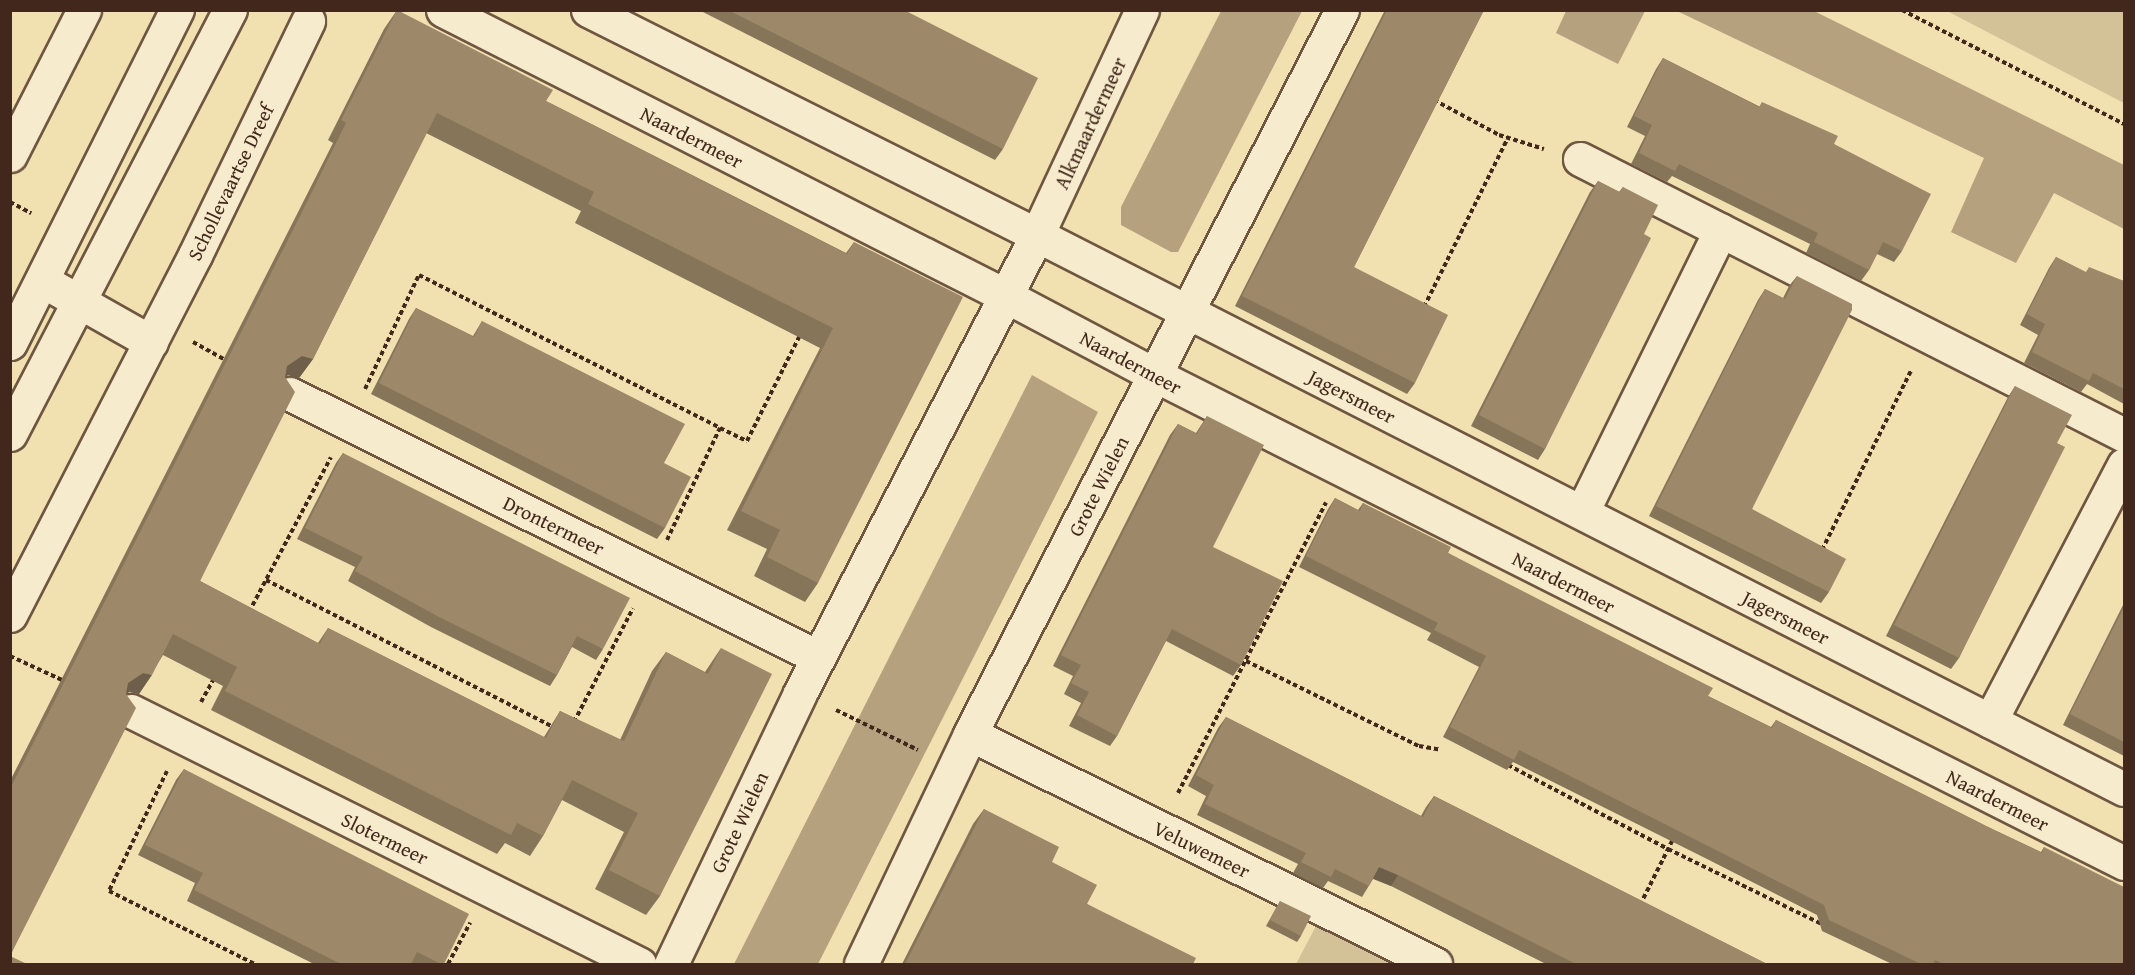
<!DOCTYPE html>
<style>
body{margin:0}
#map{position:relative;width:2135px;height:975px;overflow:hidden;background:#f1e0b0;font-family:"Gentium Book Plus",serif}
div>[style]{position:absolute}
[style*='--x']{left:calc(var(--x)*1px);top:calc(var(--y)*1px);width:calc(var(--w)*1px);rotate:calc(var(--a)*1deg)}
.green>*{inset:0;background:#d3c197}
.water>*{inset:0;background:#b6a17e}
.path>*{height:4px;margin-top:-2px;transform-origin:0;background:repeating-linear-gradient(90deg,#42281c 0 4.5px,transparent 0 7.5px)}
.roads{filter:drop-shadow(2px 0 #6e5641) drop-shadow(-2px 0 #6e5641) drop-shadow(0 2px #6e5641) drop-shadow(0 -2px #6e5641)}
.minor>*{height:33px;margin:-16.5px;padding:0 16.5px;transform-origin:16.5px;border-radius:16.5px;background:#f6ebcc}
.tertiary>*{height:33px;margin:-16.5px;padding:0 16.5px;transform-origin:16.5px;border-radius:16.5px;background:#f6ebcc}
.wall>*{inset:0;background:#87755a}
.shaded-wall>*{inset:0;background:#6e5f4a}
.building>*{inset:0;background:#9d8869}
span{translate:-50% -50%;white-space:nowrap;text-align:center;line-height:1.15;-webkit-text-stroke:4.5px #f6ebcc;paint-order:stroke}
.street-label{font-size:20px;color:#42281c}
.frame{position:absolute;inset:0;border:12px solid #42281c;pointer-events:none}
</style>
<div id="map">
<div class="green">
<div style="clip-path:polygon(1947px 11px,2124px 11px,2124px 103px)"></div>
<div style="clip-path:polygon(1316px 926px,1391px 964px,1296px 964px)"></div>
</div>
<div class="water">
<div style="clip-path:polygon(1221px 11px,1302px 11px,1178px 252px,1171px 252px,1121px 225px,1121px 207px)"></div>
<div style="clip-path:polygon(1566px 11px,1567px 10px,1645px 11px,1618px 64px,1556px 33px)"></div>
<div style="clip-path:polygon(1677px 11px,1814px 11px,2124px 165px,2124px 229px,2054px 193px,2016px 263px,1951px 232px,1984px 158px)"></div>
<div style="clip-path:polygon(1032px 375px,1098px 412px,818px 964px,734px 964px)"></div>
</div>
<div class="path">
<div style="--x:1902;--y:10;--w:250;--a:27.2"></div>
<div style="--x:1434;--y:100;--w:74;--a:28.3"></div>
<div style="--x:1499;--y:135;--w:47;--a:17.3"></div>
<div style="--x:10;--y:202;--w:24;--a:28"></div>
<div style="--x:1424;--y:307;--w:189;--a:-63.6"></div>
<div style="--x:193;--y:342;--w:35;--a:29"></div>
<div style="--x:365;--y:389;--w:126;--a:-64.7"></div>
<div style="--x:419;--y:275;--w:338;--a:26.9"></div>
<div style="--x:667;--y:540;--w:124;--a:-64.7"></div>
<div style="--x:720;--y:428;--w:30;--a:26"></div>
<div style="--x:747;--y:441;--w:121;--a:-63.4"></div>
<div style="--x:1822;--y:550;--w:200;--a:-63.6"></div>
<div style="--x:266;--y:580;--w:322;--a:27.1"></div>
<div style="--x:249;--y:612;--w:175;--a:-62.1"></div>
<div style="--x:10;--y:656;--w:57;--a:24.8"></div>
<div style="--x:1246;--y:661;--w:193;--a:26.2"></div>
<div style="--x:1419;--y:746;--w:22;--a:10"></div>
<div style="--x:201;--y:702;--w:29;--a:-61"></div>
<div style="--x:836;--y:710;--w:91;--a:26"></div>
<div style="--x:574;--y:722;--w:128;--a:-62.6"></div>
<div style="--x:1508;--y:765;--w:181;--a:27.7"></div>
<div style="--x:1668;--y:849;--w:171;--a:26"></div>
<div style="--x:167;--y:771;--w:133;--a:115.8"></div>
<div style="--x:109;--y:891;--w:163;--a:26.6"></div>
<div style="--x:1178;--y:793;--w:326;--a:-63"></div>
<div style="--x:1640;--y:905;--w:74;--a:-63.4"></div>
<div style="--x:448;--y:964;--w:47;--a:-61.8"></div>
</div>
<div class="roads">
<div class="minor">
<div style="--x:443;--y:10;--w:631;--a:26.93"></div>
<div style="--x:1006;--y:296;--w:169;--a:27.9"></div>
<div style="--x:1155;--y:375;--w:1085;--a:26.73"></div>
<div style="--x:588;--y:10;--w:502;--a:26.62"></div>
<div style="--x:1037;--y:235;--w:1220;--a:27.01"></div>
<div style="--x:10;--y:155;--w:163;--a:-63"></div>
<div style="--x:1580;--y:159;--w:610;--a:26.9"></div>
<div style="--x:43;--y:281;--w:124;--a:29.5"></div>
<div style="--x:290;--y:394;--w:590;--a:26.48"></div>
<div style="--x:1582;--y:512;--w:314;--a:-63.8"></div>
<div style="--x:10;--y:615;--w:405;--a:-62.8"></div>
<div style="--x:195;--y:255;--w:260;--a:-64.2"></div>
<div style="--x:131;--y:711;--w:568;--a:26.47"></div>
<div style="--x:1990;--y:721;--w:289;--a:-62.4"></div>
<div style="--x:970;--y:734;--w:519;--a:26.32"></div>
<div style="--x:671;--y:964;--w:300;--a:-64.5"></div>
<div style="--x:800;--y:693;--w:516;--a:-62.64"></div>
<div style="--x:1037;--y:235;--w:248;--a:-65"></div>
<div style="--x:861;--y:964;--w:255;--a:-64.6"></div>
<div style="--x:970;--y:734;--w:814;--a:-62.81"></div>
</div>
<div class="tertiary">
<div style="--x:10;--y:343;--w:373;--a:-63.4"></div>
<div style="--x:10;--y:434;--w:478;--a:-62.6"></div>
</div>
</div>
<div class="wall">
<div style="clip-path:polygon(397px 10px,546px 101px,846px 253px,854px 242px,818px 583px,805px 602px,754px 576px,767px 549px,727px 530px,820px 348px,575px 223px,581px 211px,426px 133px,313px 359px,299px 378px,288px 375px,285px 377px,200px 581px,318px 643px,328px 628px,544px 737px,560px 711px,620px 740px,652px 671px,666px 652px,705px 672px,721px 648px,660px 896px,646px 915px,595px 889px,624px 832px,562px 800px,543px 836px,530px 856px,505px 843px,497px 854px,211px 710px,223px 686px,163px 655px,139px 694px,129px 692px,126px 694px,10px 956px,10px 781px,333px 143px,328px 140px,384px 29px)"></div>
<div style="clip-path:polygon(699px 10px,904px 10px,1003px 149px,995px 160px)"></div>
<div style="clip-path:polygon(1385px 10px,1484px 10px,1354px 267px,1415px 383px,1407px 394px,1235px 306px)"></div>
<div style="clip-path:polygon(1663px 58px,1834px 144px,1902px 251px,1894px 262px,1877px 254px,1869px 270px,1861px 281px,1806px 253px,1810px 244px,1672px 176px,1667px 182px,1631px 164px,1645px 136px,1627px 127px,1656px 69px)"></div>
<div style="clip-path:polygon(1598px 181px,1619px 192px,1623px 187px,1644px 234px,1545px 449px,1538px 460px,1471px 426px,1590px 192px)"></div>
<div style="clip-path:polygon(2056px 257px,2085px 272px,2124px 281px,2124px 404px,2087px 384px,2081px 392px,2024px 363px,2038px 335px,2020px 325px,2049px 268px)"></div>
<div style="clip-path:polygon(1797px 276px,1752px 509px,1829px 592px,1821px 603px,1649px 516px,1758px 300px,1765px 289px,1783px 298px,1789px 286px)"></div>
<div style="clip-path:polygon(416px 308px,473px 336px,482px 321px,664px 463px,665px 528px,657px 539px,371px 394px,409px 319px)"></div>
<div style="clip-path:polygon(2015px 386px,2057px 443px,1959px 658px,1951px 669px,1886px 636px,2008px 397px)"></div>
<div style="clip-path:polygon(1207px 416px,1213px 547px,1241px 665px,1233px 676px,1166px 641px,1117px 736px,1110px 746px,1069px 726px,1081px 703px,1064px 694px,1073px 676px,1053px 666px,1170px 435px,1178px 424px,1196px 433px)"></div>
<div style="clip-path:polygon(343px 453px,603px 649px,596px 660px,572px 647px,557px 675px,550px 686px,431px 627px,348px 581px,355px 567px,297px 539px,336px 463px)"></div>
<div style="clip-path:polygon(1335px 498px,1358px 510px,1363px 503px,1448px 553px,1708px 696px,1771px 727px,1776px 720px,1986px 826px,2041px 852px,2044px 847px,2124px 964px,1892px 964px,1822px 931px,1817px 915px,1707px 859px,1513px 762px,1507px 770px,1443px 737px,1479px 667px,1427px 640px,1431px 633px,1299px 567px,1328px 509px)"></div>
<div style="clip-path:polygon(2124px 603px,2124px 756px,2063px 725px)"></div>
<div style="clip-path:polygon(1226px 717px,1421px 816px,1426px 807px,1434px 796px,1767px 964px,1546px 964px,1391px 886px,1373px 879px,1362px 897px,1328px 881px,1323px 888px,1293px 873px,1298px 864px,1197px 815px,1206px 796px,1188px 786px,1218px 728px)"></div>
<div style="clip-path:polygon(184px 769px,444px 964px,314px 964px,187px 901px,195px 883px,138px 855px,176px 780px)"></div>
<div style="clip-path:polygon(984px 809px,1052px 862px,1087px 904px,1193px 964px,902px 964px,973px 824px)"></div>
<div style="clip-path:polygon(1280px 901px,1301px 936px,1297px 942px,1266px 926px)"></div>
</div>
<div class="shaded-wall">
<div style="clip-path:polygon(302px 356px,313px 359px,299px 378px,288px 375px,274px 385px,287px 366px)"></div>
<div style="clip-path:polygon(143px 673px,152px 675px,139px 694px,129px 692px,115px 702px,128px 683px)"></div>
<div style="clip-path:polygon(1379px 867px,1398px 875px,1391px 886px,1372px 878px)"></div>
</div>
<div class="building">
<div style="clip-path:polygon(397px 10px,553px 90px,546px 101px,847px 254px,854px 242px,963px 297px,818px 583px,767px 557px,780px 530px,741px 511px,833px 328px,588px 204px,594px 192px,437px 113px,313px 359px,302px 356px,287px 366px,285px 377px,295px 392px,200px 581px,320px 644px,328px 628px,546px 738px,560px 711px,624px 741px,666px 652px,708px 674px,721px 648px,772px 674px,722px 774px,660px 896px,609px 870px,638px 813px,572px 780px,543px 836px,517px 823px,511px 835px,225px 691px,237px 667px,173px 634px,152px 675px,143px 673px,128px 683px,126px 694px,136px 708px,10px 956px,10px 789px,303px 210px,346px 123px,341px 120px)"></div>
<div style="clip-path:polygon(728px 10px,904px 10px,1038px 78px,1003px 149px)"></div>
<div style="clip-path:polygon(1387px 10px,1484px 10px,1354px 267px,1448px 315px,1415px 383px,1242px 296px)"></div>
<div style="clip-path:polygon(1663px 58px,1759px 107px,1762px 102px,1838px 136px,1834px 144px,1931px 194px,1902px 251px,1883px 242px,1869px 270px,1814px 242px,1818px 233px,1679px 164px,1675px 171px,1639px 153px,1652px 125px,1634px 116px)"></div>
<div style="clip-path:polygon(1598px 181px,1620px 192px,1623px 187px,1658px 205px,1644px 234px,1651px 238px,1545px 449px,1479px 415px)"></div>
<div style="clip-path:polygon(2056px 257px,2086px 272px,2089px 267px,2124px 281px,2124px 389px,2093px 373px,2089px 381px,2032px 352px,2045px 324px,2027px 314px)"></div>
<div style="clip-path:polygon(1797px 276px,1852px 304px,1852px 310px,1752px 509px,1846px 559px,1829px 592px,1656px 506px,1765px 289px,1785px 299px)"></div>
<div style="clip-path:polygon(416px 308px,474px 337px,482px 321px,685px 424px,664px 463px,691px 477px,665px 528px,379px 383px)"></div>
<div style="clip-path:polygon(2015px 386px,2072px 415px,2057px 443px,2065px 447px,1959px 658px,1894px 625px)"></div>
<div style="clip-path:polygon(1207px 416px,1264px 445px,1213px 547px,1283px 581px,1241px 665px,1172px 629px,1117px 736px,1077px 715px,1089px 692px,1071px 683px,1081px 665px,1061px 655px,1178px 424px,1197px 434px)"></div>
<div style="clip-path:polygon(343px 453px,630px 598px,603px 649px,577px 636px,557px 675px,439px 617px,355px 571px,363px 557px,305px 528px)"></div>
<div style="clip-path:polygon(1335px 498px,1360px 511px,1363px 503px,1451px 547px,1448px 553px,1713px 688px,1708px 696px,1772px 728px,1776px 720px,1986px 826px,2042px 853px,2044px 847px,2124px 887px,2124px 964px,1943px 964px,1935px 960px,1933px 964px,1921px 964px,1829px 920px,1824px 905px,1714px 849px,1519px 750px,1514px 760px,1450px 727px,1486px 656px,1434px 630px,1438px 623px,1306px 556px)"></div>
<div style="clip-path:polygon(2124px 607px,2124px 742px,2070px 714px)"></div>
<div style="clip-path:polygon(1226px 717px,1423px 817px,1434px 796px,1767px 964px,1576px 964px,1398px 875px,1379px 867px,1369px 886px,1335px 869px,1331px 877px,1301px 862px,1306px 853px,1205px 804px,1214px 785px,1196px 775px)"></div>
<div style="clip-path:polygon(184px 769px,469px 914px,444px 964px,441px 964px,417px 952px,411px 964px,341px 964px,194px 890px,203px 873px,145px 845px)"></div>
<div style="clip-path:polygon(984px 809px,1059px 847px,1052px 862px,1097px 885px,1087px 904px,1196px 958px,1193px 964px,905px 964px)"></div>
<div style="clip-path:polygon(1280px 901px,1311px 916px,1301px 936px,1270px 920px)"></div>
<div style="clip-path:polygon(10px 956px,27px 964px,10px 964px)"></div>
</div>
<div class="street-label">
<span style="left:1090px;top:123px;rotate:-65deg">Alkmaardermeer</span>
<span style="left:692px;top:137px;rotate:27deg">Naardermeer</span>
<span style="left:230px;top:182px;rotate:-64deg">Schollevaartse Dreef</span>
<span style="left:1131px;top:362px;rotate:28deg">Naardermeer</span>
<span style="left:1352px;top:396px;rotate:27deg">Jagersmeer</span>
<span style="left:1098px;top:486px;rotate:-63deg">Grote Wielen</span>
<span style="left:554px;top:525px;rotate:26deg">Drontermeer</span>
<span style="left:1564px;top:582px;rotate:27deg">Naardermeer</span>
<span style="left:1786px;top:617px;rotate:27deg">Jagersmeer</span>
<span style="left:1998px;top:800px;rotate:27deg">Naardermeer</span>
<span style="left:739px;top:822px;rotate:-65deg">Grote Wielen</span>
<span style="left:385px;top:838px;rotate:26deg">Slotermeer</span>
<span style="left:1202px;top:849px;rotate:26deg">Veluwemeer</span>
</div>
<div class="frame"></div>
</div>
